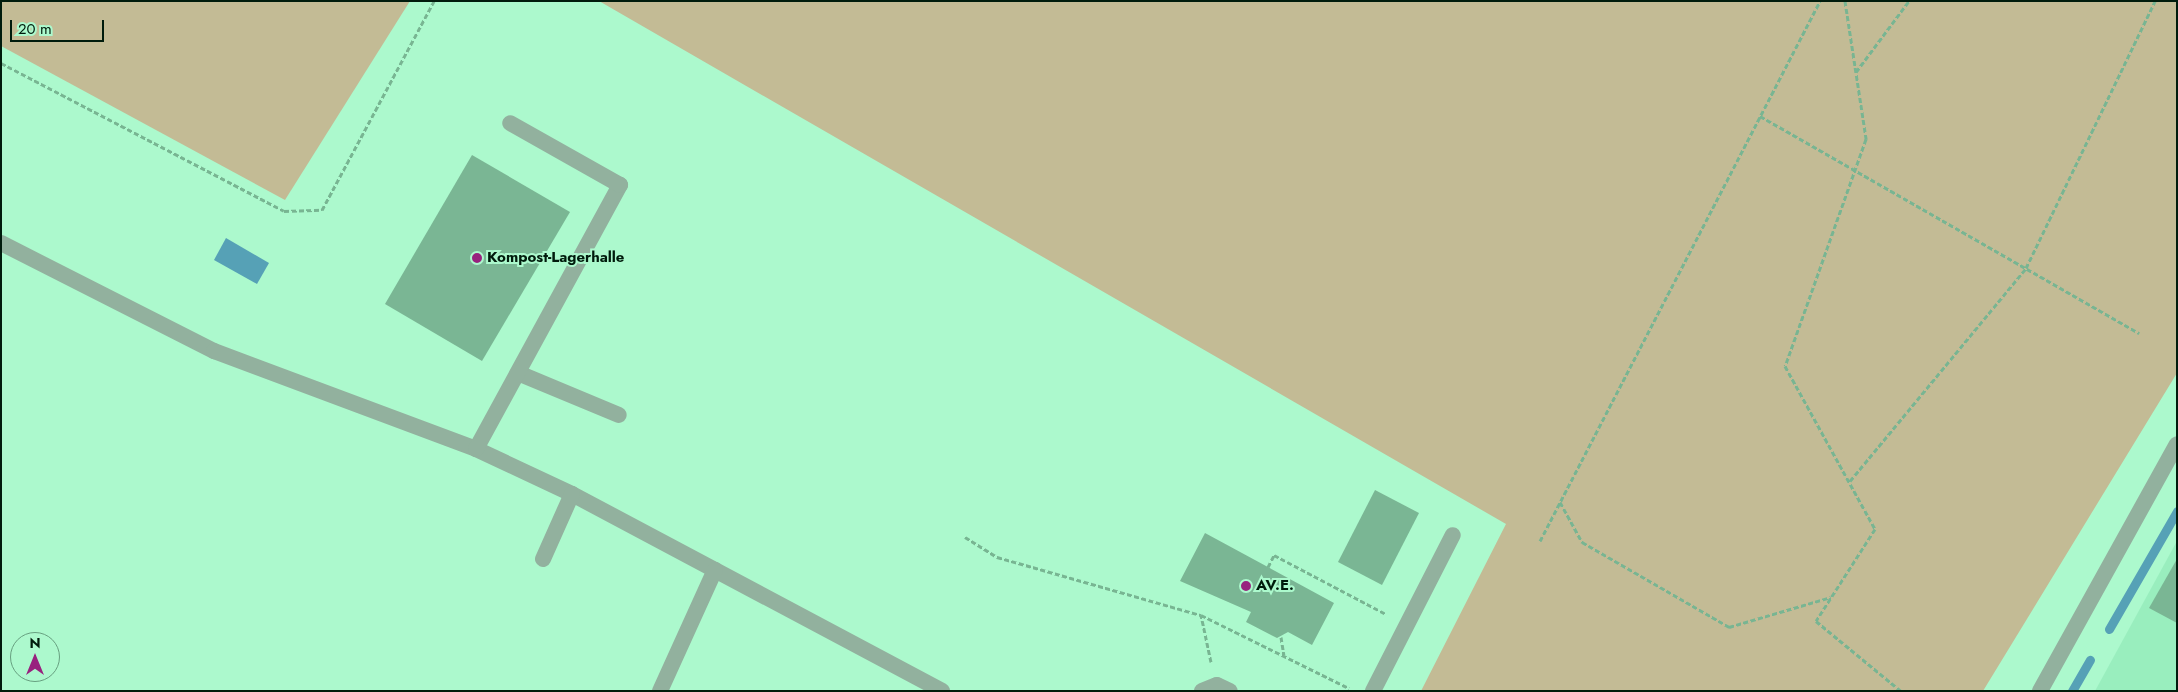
<!DOCTYPE html>
<style>
body{margin:0}
#map{position:relative;width:2178px;height:692px;overflow:hidden;background:#acf9cd;font-family:Jost,sans-serif}
div>[style]{position:absolute}
[style*='--x']{left:calc(var(--x)*1px);top:calc(var(--y)*1px);width:calc(var(--w)*1px);rotate:calc(var(--a)*1deg)}
.built>*{inset:0;background:#99eebe}
.green>*{inset:0;background:#c3bb95}
.water>*{inset:0;background:#56a1b6}
.stream>*{height:9px;margin:-4.5px;padding:0 4.5px;transform-origin:4.5px;border-radius:4.5px;background:#56a1b6}
.building>*{inset:0;background:#7ab694}
.path>*{height:3px;margin-top:-1.5px;transform-origin:0;background:repeating-linear-gradient(90deg,#78b592 0 5px,transparent 0 7.5px)}
.service>*{height:16px;margin:-8px;padding:0 8px;transform-origin:8px;border-radius:8px;background:#92b19e}
.dots>*{width:14px;height:14px;translate:-50% -50%;box-sizing:border-box;border:2px solid #acf9cd;border-radius:50%}
span{translate:-50% -50%;white-space:nowrap;text-align:center;line-height:1.15;-webkit-text-stroke:4px #acf9cd;paint-order:stroke}
.poi-label{font-size:15px;color:#001b0c;font-weight:700}
.left{translate:0 -50%;text-align:left}
.frame{position:absolute;inset:0;border:2px solid #001b0c;pointer-events:none}
.north{position:absolute;left:10px;top:632px;width:50px;height:50px;box-sizing:border-box;background:#acf9cd;border:1px solid #67a080;border-radius:50%;rotate:0deg;font-size:14px;font-weight:700;line-height:20px;text-align:center;color:#001b0c}
.north::after{content:'';display:block;margin:auto;width:18px;height:22px;background:#98227e;clip-path:polygon(50% 0,100% 100%,50% 72%,0 100%)}
.scale{position:absolute;left:10px;top:20px;width:94px;height:22px;box-sizing:border-box;border:2px solid #001b0c;border-top:0;padding-left:6px;font-size:15px;line-height:18px;white-space:nowrap;color:#001b0c;-webkit-text-stroke:4px #acf9cd;paint-order:stroke}
</style>
<div id="map">
<div class="built">
<div style="clip-path:polygon(2177px 541px,2177px 691px,2095px 691px)"></div>
</div>
<div class="green">
<div style="clip-path:polygon(1px 1px,410px 1px,285px 200px,1px 46px)"></div>
<div style="clip-path:polygon(599px 1px,2177px 1px,2177px 373px,1983px 691px,1421px 691px,1506px 524px)"></div>
</div>
<div class="water">
<div style="clip-path:polygon(226px 238px,269px 263px,257px 284px,214px 260px)"></div>
</div>
<div class="stream">
<div style="--x:2109;--y:629;--w:136;--a:-60"></div>
<div style="--x:2072;--y:691;--w:36;--a:-60"></div>
</div>
<div class="building">
<div style="clip-path:polygon(472px 155px,570px 212px,482px 361px,385px 304px)"></div>
<div style="clip-path:polygon(1375px 490px,1419px 513px,1382px 585px,1338px 562px)"></div>
<div style="clip-path:polygon(1205px 533px,1334px 603px,1312px 645px,1288px 632px,1277px 638px,1246px 622px,1251px 612px,1180px 581px)"></div>
<div style="clip-path:polygon(2177px 559px,2177px 623px,2149px 608px)"></div>
</div>
<div class="path">
<div style="--x:1845;--y:1;--w:140;--a:81.3"></div>
<div style="--x:1866;--y:139;--w:241;--a:109.6"></div>
<div style="--x:1785;--y:366;--w:186;--a:61.1"></div>
<div style="--x:1875;--y:529;--w:109;--a:122.7"></div>
<div style="--x:1816;--y:621;--w:110;--a:39.5"></div>
<div style="--x:1;--y:63;--w:319;--a:27.6"></div>
<div style="--x:284;--y:211;--w:38;--a:-2"></div>
<div style="--x:322;--y:210;--w:237;--a:-61.8"></div>
<div style="--x:1856;--y:72;--w:89;--a:-53.3"></div>
<div style="--x:1760;--y:116;--w:437;--a:29.8"></div>
<div style="--x:1850;--y:481;--w:276;--a:-50.4"></div>
<div style="--x:2026;--y:268;--w:297;--a:-64.2"></div>
<div style="--x:1560;--y:502;--w:46;--a:61.2"></div>
<div style="--x:1582;--y:542;--w:170;--a:30"></div>
<div style="--x:1729;--y:627;--w:106;--a:-16.4"></div>
<div style="--x:965;--y:537;--w:38;--a:32"></div>
<div style="--x:997;--y:557;--w:212;--a:15.9"></div>
<div style="--x:1540;--y:541;--w:608;--a:-62.59"></div>
<div style="--x:1268;--y:567;--w:13;--a:-63"></div>
<div style="--x:1274;--y:555;--w:127;--a:27.8"></div>
<div style="--x:1281;--y:637;--w:18;--a:81"></div>
<div style="--x:1211;--y:662;--w:48;--a:-102"></div>
<div style="--x:1201;--y:615;--w:165;--a:26.3"></div>
</div>
<div class="service">
<div style="--x:1;--y:243;--w:239;--a:26.9"></div>
<div style="--x:214;--y:351;--w:280;--a:20.5"></div>
<div style="--x:476;--y:449;--w:106;--a:25.1"></div>
<div style="--x:572;--y:494;--w:419;--a:28"></div>
<div style="--x:518;--y:373;--w:109;--a:22.6"></div>
<div style="--x:476;--y:449;--w:301;--a:-61.4"></div>
<div style="--x:620;--y:185;--w:126;--a:-150.6"></div>
<div style="--x:543;--y:559;--w:71;--a:-66"></div>
<div style="--x:660;--y:691;--w:133;--a:-65.6"></div>
<div style="--x:1202;--y:691;--w:16;--a:-22"></div>
<div style="--x:1217;--y:685;--w:14;--a:25"></div>
<div style="--x:1373;--y:691;--w:175;--a:-62.9"></div>
<div style="--x:2040;--y:691;--w:282;--a:-61"></div>
</div>
<div class="dots">
<div style="left:477px;top:258px;background:#98227e"></div>
<div style="left:1246px;top:586px;background:#98227e"></div>
</div>
<div class="poi-label">
<span class="left" style="left:487px;top:258px">Kompost-Lagerhalle</span>
<span class="left" style="left:1256px;top:586px">AV.E.</span>
</div>
<div class="frame"></div>
<div class="north">N</div>
<div class="scale">20 m</div>
</div>
